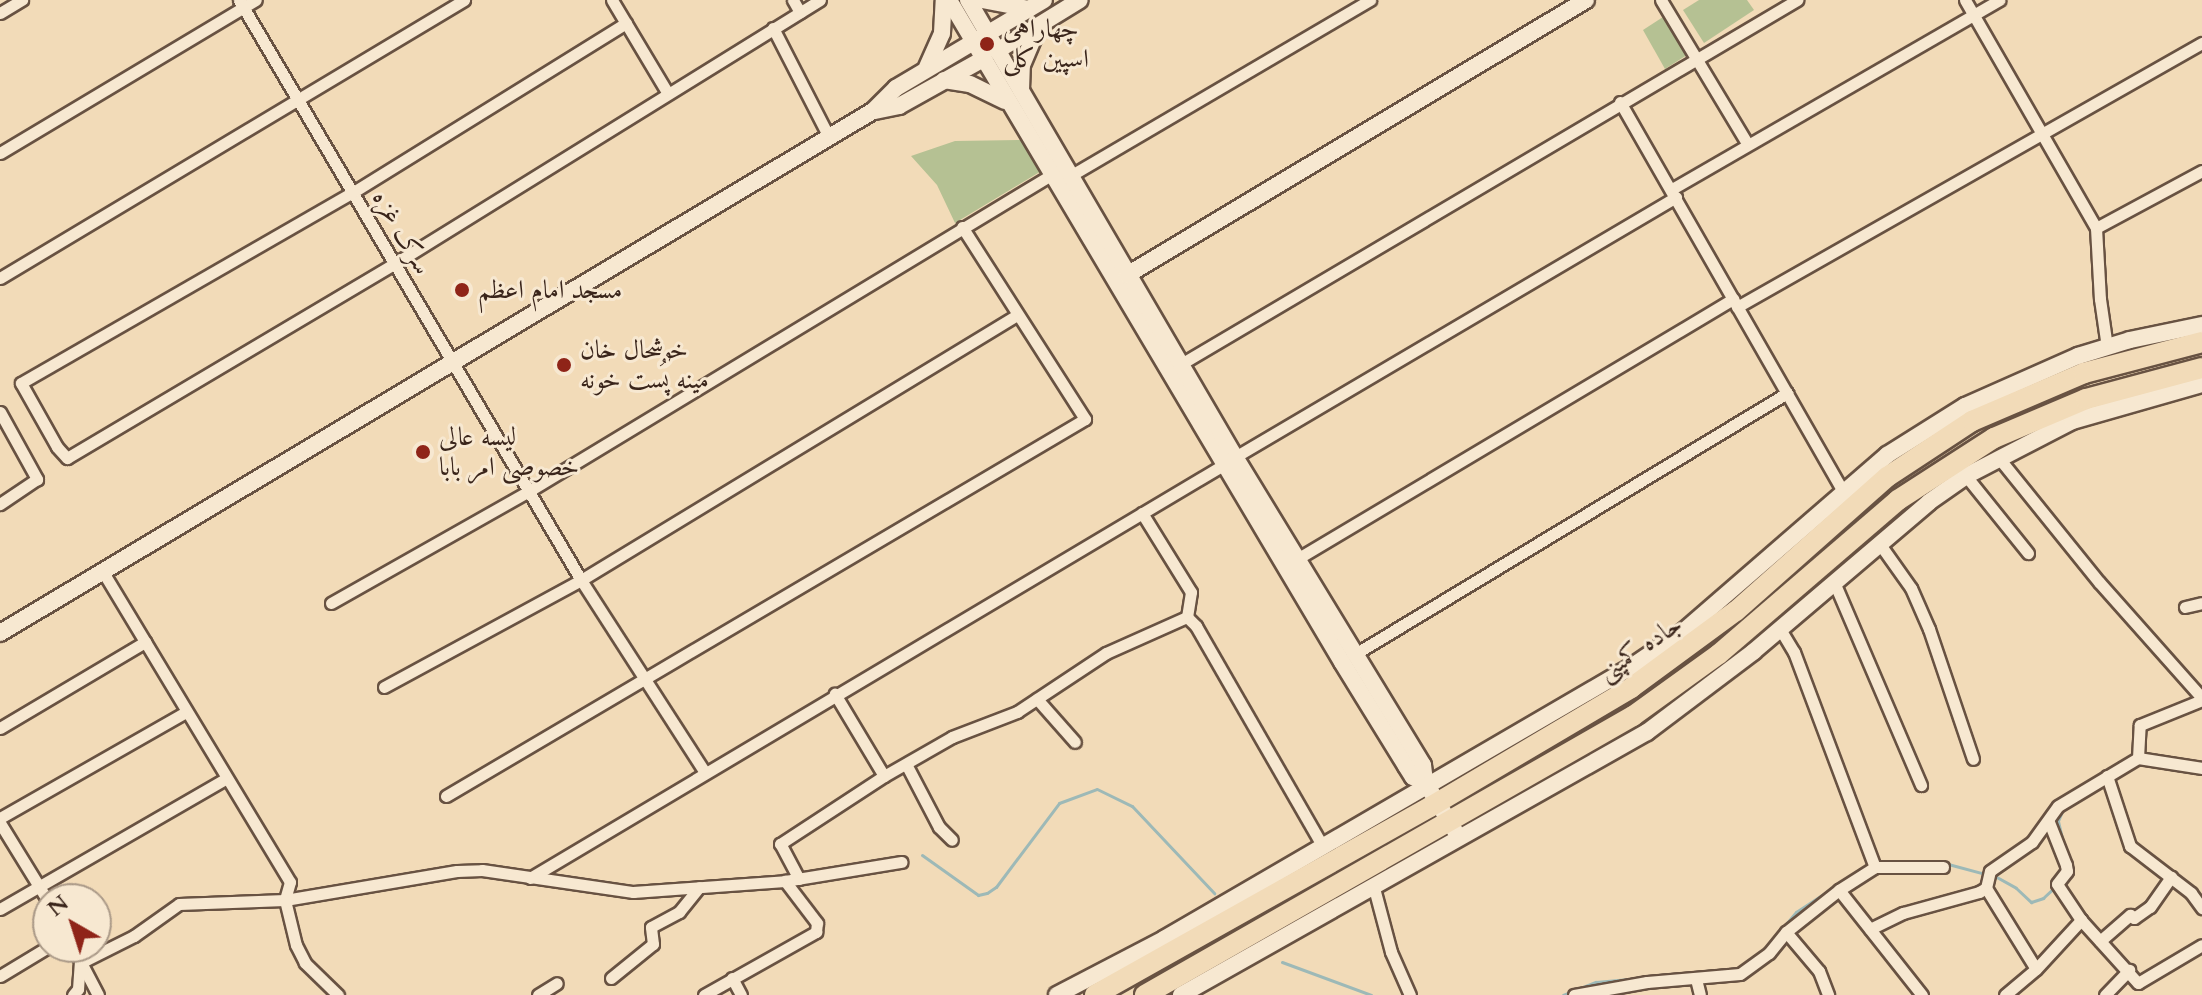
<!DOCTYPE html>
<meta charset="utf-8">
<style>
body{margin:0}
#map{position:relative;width:2202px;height:995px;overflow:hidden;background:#f2dbb8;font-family:Cardo,Amiri,serif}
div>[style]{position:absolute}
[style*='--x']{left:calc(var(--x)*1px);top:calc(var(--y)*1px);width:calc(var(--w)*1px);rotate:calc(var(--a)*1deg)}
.green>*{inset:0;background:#b5c193}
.stream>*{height:3px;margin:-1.5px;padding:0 1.5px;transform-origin:1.5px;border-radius:1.5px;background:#9db9b7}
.roads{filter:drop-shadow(2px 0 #685242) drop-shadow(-2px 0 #685242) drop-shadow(0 2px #685242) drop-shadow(0 -2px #685242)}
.street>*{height:11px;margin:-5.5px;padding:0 5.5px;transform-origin:5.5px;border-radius:5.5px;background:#f7e8d1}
.secondary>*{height:16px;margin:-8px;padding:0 8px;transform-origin:8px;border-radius:8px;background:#f7e8d1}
.highway>*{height:20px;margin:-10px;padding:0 10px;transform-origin:10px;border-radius:10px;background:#f2dbb8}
.dots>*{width:22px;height:22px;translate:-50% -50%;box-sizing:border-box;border:4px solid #f7e8d1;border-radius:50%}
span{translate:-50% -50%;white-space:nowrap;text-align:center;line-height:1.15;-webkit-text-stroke:6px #f7e8d1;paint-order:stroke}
.poi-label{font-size:26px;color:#3a251b}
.left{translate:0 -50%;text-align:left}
.street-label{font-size:26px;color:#3a251b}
.north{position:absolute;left:32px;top:883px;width:80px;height:80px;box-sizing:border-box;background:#f7e8d1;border:2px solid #ab9a88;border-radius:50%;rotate:321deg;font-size:22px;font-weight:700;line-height:32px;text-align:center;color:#3a251b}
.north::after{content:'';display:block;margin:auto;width:28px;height:36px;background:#8f2418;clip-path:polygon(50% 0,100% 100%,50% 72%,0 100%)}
</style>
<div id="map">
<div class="green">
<div style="clip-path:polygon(1699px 0,1747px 0,1754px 10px,1704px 43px,1683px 10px)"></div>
<div style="clip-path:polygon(1663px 17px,1687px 55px,1665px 69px,1643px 30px)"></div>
<div style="clip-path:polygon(1024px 140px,1043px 170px,955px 223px,937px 185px,911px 156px,955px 141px)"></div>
</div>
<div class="stream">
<div style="--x:2063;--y:809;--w:13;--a:113"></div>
<div style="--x:2058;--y:821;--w:26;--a:77"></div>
<div style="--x:922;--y:855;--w:69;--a:35.5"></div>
<div style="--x:978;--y:895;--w:9;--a:-13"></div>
<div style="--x:987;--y:893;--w:11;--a:-34"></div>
<div style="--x:996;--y:887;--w:105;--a:-53.1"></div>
<div style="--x:1059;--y:803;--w:40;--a:-20.2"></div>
<div style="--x:1097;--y:789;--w:39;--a:26"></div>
<div style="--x:1132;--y:806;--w:120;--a:46.7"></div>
<div style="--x:1876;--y:861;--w:40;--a:1.4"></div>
<div style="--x:1948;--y:864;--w:39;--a:15"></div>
<div style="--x:1993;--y:875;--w:26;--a:29"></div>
<div style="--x:2016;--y:888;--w:21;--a:43"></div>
<div style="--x:2031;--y:902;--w:13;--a:-18"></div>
<div style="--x:2043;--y:898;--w:16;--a:-43"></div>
<div style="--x:1775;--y:937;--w:33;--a:-50"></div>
<div style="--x:1796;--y:912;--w:87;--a:-33.3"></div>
<div style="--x:1282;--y:962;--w:95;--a:20.3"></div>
<div style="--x:1707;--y:971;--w:32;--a:-5"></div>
<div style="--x:1739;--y:968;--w:21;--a:-35"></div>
<div style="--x:1563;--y:995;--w:35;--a:-22"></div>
<div style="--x:1596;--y:982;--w:36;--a:-5"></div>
</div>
<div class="roads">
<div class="street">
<div style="--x:239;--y:0;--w:673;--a:59.47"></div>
<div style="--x:581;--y:580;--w:227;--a:57.2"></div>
<div style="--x:612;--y:0;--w:107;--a:59.1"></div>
<div style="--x:793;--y:0;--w:14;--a:60"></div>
<div style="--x:1661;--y:0;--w:167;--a:59"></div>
<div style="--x:1965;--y:0;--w:263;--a:60.1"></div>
<div style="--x:2096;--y:228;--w:71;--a:86.8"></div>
<div style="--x:2100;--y:299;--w:49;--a:81.7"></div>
<div style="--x:0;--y:13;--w:26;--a:-31"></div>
<div style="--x:626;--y:23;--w:321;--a:148.2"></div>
<div style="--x:353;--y:192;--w:383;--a:150.1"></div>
<div style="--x:21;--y:383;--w:73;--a:60.6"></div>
<div style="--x:57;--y:447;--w:15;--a:48"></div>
<div style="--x:67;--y:458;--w:380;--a:-30.7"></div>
<div style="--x:394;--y:264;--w:501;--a:-31.79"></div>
<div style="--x:773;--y:28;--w:123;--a:62.8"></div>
<div style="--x:1620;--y:102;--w:448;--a:60.2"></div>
<div style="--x:0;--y:153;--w:298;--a:-30.9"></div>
<div style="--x:1070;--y:176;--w:348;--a:-30.4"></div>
<div style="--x:1672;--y:189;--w:378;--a:-30"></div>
<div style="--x:2096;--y:228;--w:120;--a:-28.3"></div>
<div style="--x:0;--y:278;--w:541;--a:-30.93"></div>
<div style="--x:1737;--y:307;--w:535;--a:-29.59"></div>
<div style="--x:1181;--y:364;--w:716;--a:-30.58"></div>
<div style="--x:0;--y:412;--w:77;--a:61.1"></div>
<div style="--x:37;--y:479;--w:45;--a:146"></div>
<div style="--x:1235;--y:457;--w:512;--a:-30.52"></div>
<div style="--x:1998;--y:457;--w:161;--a:51.1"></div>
<div style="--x:2099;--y:582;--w:155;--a:48.4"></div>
<div style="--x:1966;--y:476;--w:99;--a:51.2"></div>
<div style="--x:1142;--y:513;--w:93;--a:58.2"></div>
<div style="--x:1191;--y:592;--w:25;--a:99"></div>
<div style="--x:1879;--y:543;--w:55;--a:54.6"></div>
<div style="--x:1911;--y:588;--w:45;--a:66.3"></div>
<div style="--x:1929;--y:629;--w:137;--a:71.3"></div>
<div style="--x:1297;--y:559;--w:508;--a:-30.81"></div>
<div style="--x:103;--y:572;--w:362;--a:58.9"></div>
<div style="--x:290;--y:882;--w:19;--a:106"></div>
<div style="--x:285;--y:900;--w:46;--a:76.3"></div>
<div style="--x:296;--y:945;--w:20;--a:63"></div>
<div style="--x:305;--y:963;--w:46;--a:44.1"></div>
<div style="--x:1834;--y:582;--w:221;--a:66.8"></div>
<div style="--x:331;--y:603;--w:227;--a:-29.5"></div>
<div style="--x:529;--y:491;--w:610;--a:-31.19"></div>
<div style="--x:2185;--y:607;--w:17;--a:-13"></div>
<div style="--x:1187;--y:617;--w:13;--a:45"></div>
<div style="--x:1196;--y:626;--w:255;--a:60.1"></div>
<div style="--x:1780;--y:629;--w:27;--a:59"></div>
<div style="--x:1794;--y:652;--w:230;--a:69.4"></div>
<div style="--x:1355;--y:654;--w:505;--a:-31.14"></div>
<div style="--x:384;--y:687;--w:224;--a:-28.5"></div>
<div style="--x:581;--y:580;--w:510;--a:-31.29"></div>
<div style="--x:1037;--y:699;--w:57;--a:48.5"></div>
<div style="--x:0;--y:728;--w:169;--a:-30.7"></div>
<div style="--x:2138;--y:758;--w:65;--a:8.9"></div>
<div style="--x:906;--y:764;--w:71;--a:62.4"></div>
<div style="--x:939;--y:827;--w:18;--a:45"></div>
<div style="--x:884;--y:776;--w:78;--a:-29.8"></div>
<div style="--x:952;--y:737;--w:70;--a:-21"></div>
<div style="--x:1017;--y:712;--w:107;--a:-33.5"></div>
<div style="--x:1106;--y:653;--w:89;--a:-24"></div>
<div style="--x:2107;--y:776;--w:74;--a:71.8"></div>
<div style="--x:2130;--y:846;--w:77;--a:37.6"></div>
<div style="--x:2191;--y:893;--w:19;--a:54"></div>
<div style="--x:446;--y:796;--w:742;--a:-30.54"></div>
<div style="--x:1085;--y:419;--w:228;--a:-122.6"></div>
<div style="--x:0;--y:818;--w:214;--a:-29.7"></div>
<div style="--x:2049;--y:822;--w:46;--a:68.4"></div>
<div style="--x:2066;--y:865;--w:6;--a:81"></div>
<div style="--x:2067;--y:871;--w:16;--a:128"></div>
<div style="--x:2057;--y:884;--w:43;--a:56.3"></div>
<div style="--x:2081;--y:920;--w:85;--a:47.9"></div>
<div style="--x:2138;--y:983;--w:74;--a:-30.7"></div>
<div style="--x:0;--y:823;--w:92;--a:58.4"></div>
<div style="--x:530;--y:878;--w:807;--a:-30.79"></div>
<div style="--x:799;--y:879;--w:40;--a:-118"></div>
<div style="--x:780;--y:844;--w:124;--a:-33.2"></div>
<div style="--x:884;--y:776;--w:96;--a:-120.9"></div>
<div style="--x:1374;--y:888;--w:66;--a:75.1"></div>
<div style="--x:1391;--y:952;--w:47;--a:66.2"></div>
<div style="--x:1986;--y:888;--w:95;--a:58.3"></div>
<div style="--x:1839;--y:890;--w:134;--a:51.7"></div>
<div style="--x:0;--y:909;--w:260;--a:-30"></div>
<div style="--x:1870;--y:929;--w:37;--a:-26"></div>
<div style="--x:1903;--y:913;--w:79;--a:-15.4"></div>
<div style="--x:1979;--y:892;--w:8;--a:-30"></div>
<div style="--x:1986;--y:888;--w:17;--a:-77"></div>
<div style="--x:1990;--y:871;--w:51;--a:-34.6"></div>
<div style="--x:2032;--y:842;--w:44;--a:-54.2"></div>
<div style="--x:2058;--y:806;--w:93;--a:-31"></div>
<div style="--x:2138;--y:758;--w:33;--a:-87"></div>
<div style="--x:2140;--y:725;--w:67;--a:-22"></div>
<div style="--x:1786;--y:932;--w:51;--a:49.8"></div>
<div style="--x:1819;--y:971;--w:26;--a:69"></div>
<div style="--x:2100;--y:941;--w:40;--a:-41"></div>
<div style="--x:2130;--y:915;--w:5;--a:37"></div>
<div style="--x:2134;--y:918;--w:19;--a:-35"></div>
<div style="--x:2150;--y:907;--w:37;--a:-55"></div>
<div style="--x:73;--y:947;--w:54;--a:62.5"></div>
<div style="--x:0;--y:976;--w:56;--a:-31.1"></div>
<div style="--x:611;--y:978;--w:54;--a:-39"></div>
<div style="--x:653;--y:944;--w:17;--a:-97"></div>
<div style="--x:651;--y:927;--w:32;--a:-28"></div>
<div style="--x:679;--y:912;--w:32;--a:-51"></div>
<div style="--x:732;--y:978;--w:19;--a:62"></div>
<div style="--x:1696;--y:979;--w:16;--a:76"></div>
<div style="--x:73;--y:995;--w:8;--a:-50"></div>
<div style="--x:78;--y:989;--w:26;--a:-86"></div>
<div style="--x:80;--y:963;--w:60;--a:-26.6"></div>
<div style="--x:134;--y:936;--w:55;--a:-35.4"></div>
<div style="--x:179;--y:904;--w:106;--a:-2.2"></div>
<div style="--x:285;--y:900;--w:174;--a:-9.6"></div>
<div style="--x:457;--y:871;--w:25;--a:-2"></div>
<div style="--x:482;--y:870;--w:153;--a:8.3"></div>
<div style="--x:633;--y:892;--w:152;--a:-4.1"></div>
<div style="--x:785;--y:881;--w:118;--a:-9.3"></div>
<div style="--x:538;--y:995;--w:22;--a:-32"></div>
<div style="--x:704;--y:995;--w:129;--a:-29.4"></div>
<div style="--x:816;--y:932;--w:9;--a:-84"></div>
<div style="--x:817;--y:923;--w:53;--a:-127.3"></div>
<div style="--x:1574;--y:995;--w:74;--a:-10.1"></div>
<div style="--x:1647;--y:982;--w:93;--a:-4.9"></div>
<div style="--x:1740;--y:974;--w:36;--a:-36"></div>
<div style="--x:1769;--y:953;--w:27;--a:-51"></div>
<div style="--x:1786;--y:932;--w:68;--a:-38.4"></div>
<div style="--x:1839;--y:890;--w:43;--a:-32.6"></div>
<div style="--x:1875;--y:867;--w:68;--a:0"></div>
<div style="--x:2005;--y:995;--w:40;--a:-40"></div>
<div style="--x:2036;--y:969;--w:67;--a:-47.4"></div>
<div style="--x:2105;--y:995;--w:35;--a:-46"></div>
</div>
<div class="secondary">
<div style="--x:949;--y:0;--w:770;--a:59.3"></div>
<div style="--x:1342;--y:662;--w:122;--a:58.4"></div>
<div style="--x:1406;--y:766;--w:13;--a:58"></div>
<div style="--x:1413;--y:777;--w:13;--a:23"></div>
<div style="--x:1425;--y:782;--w:57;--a:58.5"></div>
<div style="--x:968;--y:0;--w:529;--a:59.7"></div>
<div style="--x:1235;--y:457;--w:361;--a:58.6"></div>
<div style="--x:1423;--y:765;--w:17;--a:83"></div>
<div style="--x:982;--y:0;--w:48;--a:10.8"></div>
<div style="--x:997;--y:51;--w:97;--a:-31.6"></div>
<div style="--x:927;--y:67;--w:37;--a:-66"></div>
<div style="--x:942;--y:33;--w:33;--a:-87"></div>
<div style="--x:944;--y:80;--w:26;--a:9"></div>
<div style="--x:970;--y:84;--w:39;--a:26"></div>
<div style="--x:1021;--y:90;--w:25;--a:-88"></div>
<div style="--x:1022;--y:65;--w:39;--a:-67"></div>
<div style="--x:875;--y:111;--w:25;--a:-12"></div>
<div style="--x:899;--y:106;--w:96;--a:-29.2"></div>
<div style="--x:1127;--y:275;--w:535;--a:-30.93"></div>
<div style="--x:0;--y:633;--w:1017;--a:-30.88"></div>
<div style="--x:873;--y:111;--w:33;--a:-45"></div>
<div style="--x:896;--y:88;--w:172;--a:-30.7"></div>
<div style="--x:1057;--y:995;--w:121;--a:-27.6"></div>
<div style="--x:1164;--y:939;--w:540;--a:-30.22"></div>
<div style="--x:1631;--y:667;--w:64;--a:-34.2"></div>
<div style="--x:1684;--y:631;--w:269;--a:-40.9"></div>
<div style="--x:1887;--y:455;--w:92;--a:-32.1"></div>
<div style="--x:1965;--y:406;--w:124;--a:-23.9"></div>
<div style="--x:2078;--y:356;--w:54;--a:-17.1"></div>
<div style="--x:2130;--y:340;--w:74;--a:-11.8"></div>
<div style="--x:1181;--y:995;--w:535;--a:-29.44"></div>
<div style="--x:1647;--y:732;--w:133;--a:-37"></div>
<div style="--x:1753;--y:652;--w:231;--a:-40.4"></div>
<div style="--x:1929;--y:502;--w:45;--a:-35.1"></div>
<div style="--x:1966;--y:476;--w:119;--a:-27.4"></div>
<div style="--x:2072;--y:421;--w:135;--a:-15.9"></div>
</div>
<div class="highway">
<div style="--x:1095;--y:995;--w:384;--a:-29.3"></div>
<div style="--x:1430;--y:807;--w:234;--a:-30.6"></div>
<div style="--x:1631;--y:688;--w:130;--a:-36.3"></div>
<div style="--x:1736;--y:611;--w:202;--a:-41.6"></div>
<div style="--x:1887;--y:477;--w:102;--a:-33.4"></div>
<div style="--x:1972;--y:421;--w:122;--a:-23.2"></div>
<div style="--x:2084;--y:373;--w:122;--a:-14.7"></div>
<div style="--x:1145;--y:995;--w:562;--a:-29.76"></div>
<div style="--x:1633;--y:716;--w:106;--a:-35.8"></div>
<div style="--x:1719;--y:654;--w:236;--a:-40.7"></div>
<div style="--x:1898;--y:500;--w:114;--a:-32.9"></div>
<div style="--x:1994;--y:438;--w:100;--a:-23"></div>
<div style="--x:2086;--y:399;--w:120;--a:-15"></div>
</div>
</div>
<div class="dots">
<div style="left:987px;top:44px;background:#8f2418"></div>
<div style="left:462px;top:290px;background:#8f2418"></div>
<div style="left:564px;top:365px;background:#8f2418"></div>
<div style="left:423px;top:452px;background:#8f2418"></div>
</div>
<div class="poi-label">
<span class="left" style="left:1003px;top:44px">چهاراهی<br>اسپین کلی</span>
<span class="left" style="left:478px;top:290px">مسجد امام اعظم</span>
<span class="left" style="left:580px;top:365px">خوشحال خان<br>مینه پُست خونه</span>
<span class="left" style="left:439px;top:452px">لیسه عالی<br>خصوصی امر بابا</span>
</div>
<div class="street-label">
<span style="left:402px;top:232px;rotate:60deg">سرک غزه</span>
<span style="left:1640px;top:648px;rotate:-34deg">جاده کمپنی</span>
</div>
<div class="north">N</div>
</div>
